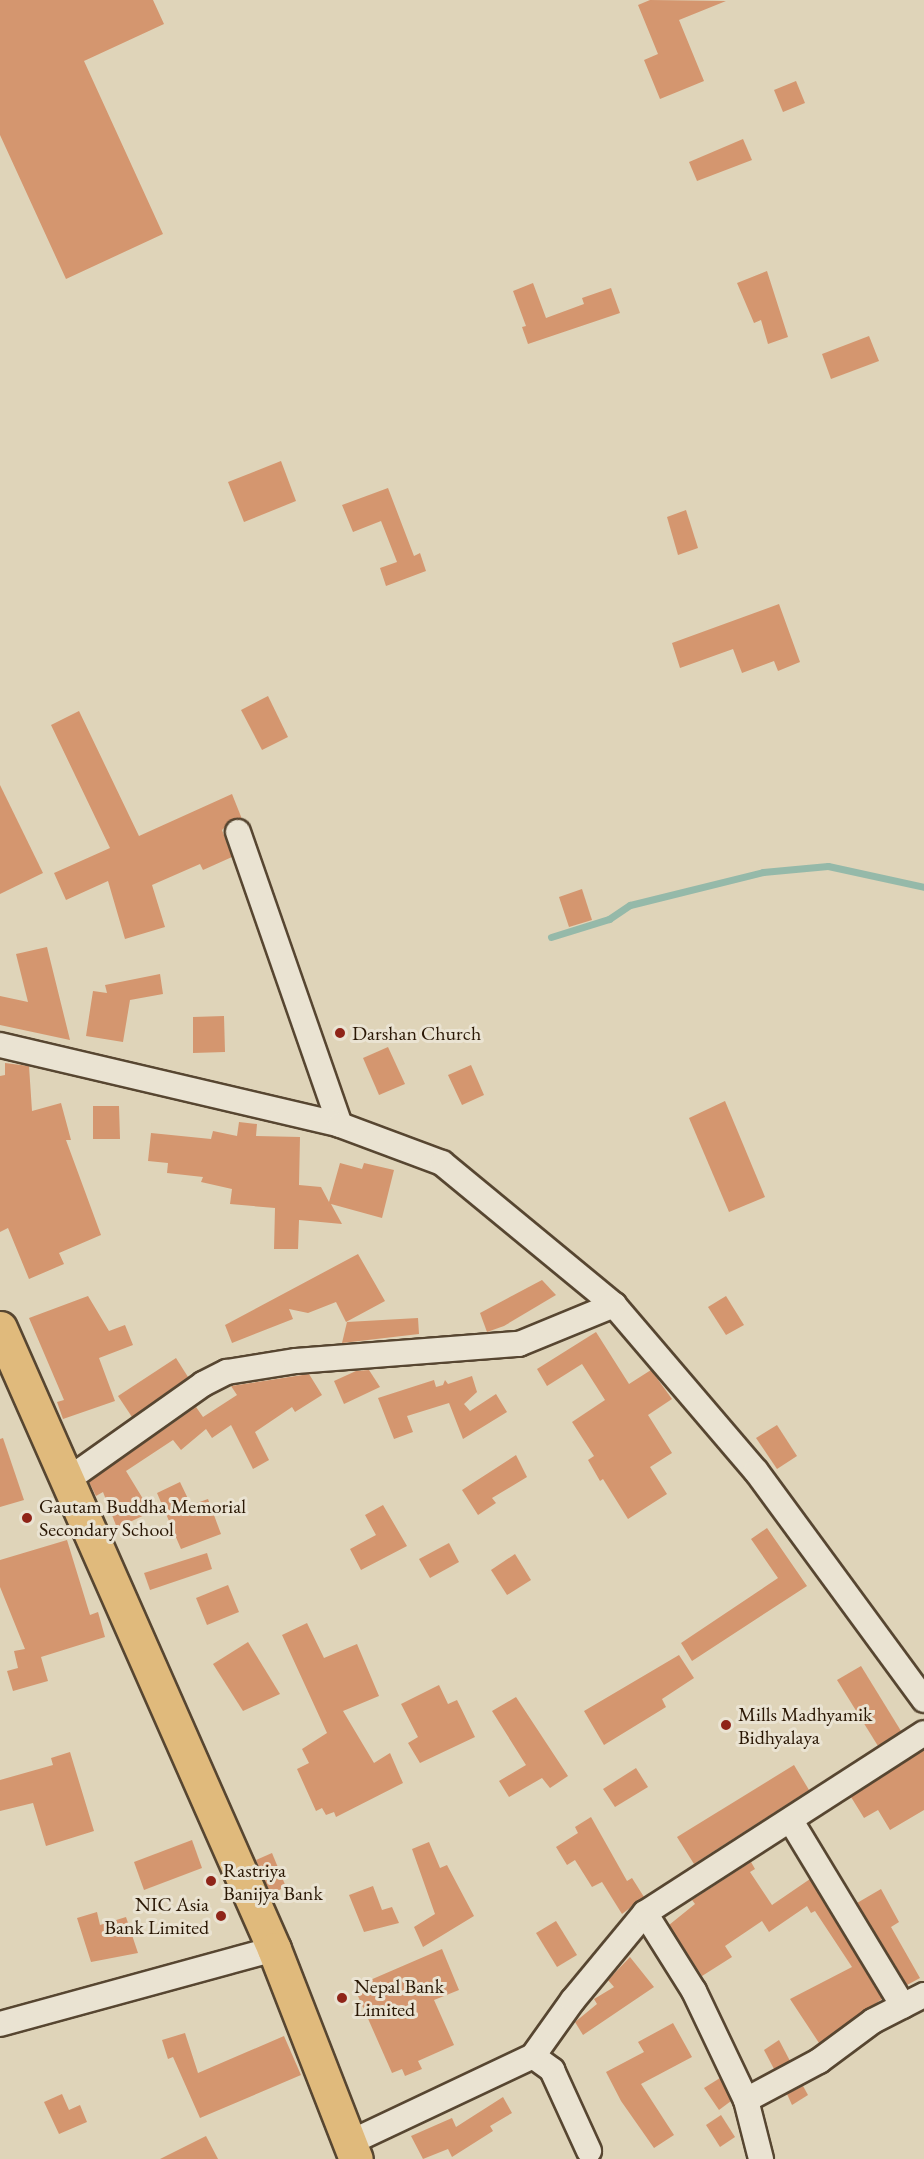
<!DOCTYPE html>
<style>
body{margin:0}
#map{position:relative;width:924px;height:2159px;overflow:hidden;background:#dfd4b9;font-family:"EB Garamond",serif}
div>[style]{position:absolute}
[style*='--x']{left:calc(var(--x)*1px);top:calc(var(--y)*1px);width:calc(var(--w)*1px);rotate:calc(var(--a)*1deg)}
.stream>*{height:7px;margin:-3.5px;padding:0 3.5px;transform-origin:3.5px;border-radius:3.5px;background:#95b9a9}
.building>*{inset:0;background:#d4966f}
.roads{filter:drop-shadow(2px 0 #574631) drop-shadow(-2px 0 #574631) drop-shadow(0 2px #574631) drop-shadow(0 -2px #574631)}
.street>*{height:24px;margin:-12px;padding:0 12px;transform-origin:12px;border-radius:12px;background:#eae3d2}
.primary>*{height:33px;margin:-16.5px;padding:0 16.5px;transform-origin:16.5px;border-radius:16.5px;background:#e0ba7c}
.dots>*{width:16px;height:16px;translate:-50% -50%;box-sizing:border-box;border:3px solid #eae3d2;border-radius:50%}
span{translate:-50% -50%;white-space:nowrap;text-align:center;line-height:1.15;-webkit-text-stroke:6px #eae3d2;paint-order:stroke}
.poi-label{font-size:20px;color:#2a1704}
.left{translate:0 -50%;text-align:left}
.right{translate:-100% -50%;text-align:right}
</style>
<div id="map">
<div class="stream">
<div style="--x:551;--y:937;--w:61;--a:-17.2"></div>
<div style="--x:609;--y:919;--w:25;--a:-34"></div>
<div style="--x:630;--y:905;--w:137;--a:-13.9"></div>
<div style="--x:763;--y:872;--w:65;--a:-5.3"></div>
<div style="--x:828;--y:866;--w:98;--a:12.3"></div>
</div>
<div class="building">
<div style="clip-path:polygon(0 0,153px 0,164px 24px,84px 61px,163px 234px,66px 279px,0 135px)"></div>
<div style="clip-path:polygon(650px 0,726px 1px,679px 20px,704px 81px,660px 99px,644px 60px,658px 54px,638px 5px)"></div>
<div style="clip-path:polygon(796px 81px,805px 103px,783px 112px,774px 90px)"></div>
<div style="clip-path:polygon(743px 139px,752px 160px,697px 181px,689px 162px)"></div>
<div style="clip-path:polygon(767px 271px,788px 337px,768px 344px,761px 320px,754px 323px,737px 283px)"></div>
<div style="clip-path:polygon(533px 283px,546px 318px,584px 304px,582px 298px,611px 288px,620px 313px,528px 344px,522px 327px,526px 326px,513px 291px)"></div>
<div style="clip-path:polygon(869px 336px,879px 361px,831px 379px,822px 354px)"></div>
<div style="clip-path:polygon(281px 461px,296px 501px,244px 522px,228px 482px)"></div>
<div style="clip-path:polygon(388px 488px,414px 556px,420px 553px,426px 571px,386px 586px,380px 568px,397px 562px,381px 521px,353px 532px,342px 505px)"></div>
<div style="clip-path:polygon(686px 510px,698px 548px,678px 555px,667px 517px)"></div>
<div style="clip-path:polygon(779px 604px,800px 662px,778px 671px,774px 661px,742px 673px,733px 649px,680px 668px,672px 643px)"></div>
<div style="clip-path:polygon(268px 696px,288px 737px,262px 750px,241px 710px)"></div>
<div style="clip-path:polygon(79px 711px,139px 836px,232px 794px,242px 819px,233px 819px,222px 830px,232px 857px,203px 870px,200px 864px,152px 885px,165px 927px,125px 939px,108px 881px,66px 900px,54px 873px,110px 848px,51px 725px)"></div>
<div style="clip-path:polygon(0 785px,43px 873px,0 894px)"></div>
<div style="clip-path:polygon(582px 889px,592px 920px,569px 927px,559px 897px)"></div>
<div style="clip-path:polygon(47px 947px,70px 1040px,0 1025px,0 996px,28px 1002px,16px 954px)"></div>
<div style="clip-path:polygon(160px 974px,163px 994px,130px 1000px,123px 1042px,86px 1036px,93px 991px,107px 993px,105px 985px)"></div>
<div style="clip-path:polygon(224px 1016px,225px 1052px,193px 1053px,193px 1017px)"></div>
<div style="clip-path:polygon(388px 1047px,405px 1084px,379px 1095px,363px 1058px)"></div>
<div style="clip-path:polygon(5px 1063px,29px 1066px,32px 1111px,61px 1103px,71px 1140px,66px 1140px,101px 1235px,59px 1253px,64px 1264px,29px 1279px,8px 1228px,0 1232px,0 1076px,5px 1075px)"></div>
<div style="clip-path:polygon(471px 1065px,484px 1095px,462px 1105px,448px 1075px)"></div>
<div style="clip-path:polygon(725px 1101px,765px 1197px,729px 1212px,689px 1118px)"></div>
<div style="clip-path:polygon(93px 1106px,119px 1106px,120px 1139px,93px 1139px)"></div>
<div style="clip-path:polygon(239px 1122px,257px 1124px,256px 1136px,300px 1137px,299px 1185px,321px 1187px,329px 1202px,340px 1163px,362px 1169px,364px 1163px,394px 1170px,382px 1218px,331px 1204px,342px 1224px,299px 1220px,298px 1249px,274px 1249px,275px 1208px,230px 1204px,232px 1189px,201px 1182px,203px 1177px,167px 1173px,168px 1163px,148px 1161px,151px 1133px,211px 1139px,213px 1131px,237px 1136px)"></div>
<div style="clip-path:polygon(358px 1254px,385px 1301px,346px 1322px,336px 1302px,308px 1313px,289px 1309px,293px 1319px,232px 1343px,225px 1325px)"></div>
<div style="clip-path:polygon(542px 1280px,556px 1295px,504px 1326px,487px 1332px,480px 1313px)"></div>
<div style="clip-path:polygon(88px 1296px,109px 1331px,125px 1325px,133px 1345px,99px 1358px,115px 1401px,63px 1419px,57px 1402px,64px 1400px,29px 1318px)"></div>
<div style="clip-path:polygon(726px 1296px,744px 1325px,726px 1335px,708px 1307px)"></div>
<div style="clip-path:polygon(418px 1318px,419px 1334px,342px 1343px,347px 1322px)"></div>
<div style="clip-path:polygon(596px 1332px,629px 1384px,651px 1370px,672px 1399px,648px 1415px,672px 1453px,650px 1467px,667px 1494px,628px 1519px,603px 1479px,600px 1481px,588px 1460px,594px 1456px,572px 1422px,605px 1400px,582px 1364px,547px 1386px,537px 1369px)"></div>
<div style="clip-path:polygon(176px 1358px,188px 1377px,132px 1417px,118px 1396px)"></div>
<div style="clip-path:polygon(369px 1370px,380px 1387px,344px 1404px,334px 1381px,356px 1371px)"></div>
<div style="clip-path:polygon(309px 1374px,322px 1395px,295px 1412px,292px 1407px,255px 1432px,269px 1460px,253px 1469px,231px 1425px,212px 1438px,206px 1429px,181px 1450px,173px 1440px,126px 1471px,151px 1512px,117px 1528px,103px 1492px,96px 1496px,89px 1482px,196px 1407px,203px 1417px,237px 1395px,231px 1386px)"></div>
<div style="clip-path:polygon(472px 1376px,477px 1392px,464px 1404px,470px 1411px,496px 1394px,507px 1412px,463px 1439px,449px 1403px,407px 1416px,413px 1432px,394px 1439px,378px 1398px,434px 1380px,436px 1387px,443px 1385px,445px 1380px,448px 1384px)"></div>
<div style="clip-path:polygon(777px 1425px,797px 1456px,777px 1469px,756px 1438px)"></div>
<div style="clip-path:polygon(3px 1438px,24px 1500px,0 1507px,0 1439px)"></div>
<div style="clip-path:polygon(516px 1455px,527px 1477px,492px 1498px,496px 1503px,478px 1515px,462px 1490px)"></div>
<div style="clip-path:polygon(180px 1482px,191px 1505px,208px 1499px,221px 1534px,181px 1549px,157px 1493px)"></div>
<div style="clip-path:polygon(383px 1505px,407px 1546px,361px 1570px,350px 1549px,376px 1535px,365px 1515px)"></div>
<div style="clip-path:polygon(767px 1528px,807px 1586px,692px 1661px,681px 1643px,778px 1578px,751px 1539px)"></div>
<div style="clip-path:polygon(67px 1540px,90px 1615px,98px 1612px,105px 1637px,41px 1657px,48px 1681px,13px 1691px,7px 1671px,18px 1668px,14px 1651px,25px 1649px,0 1587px,0 1560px)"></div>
<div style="clip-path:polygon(449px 1543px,459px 1562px,430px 1578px,419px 1559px)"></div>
<div style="clip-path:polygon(207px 1553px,212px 1569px,150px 1590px,144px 1573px)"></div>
<div style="clip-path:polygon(515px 1554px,531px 1580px,507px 1595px,491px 1570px)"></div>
<div style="clip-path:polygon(228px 1585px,239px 1612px,207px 1625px,196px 1598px)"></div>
<div style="clip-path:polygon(307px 1623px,324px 1658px,357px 1644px,379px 1696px,343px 1711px,374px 1763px,390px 1753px,403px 1783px,336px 1817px,334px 1812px,326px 1815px,322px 1808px,316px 1811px,297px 1769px,309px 1763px,302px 1749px,327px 1733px,282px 1635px)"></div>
<div style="clip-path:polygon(248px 1642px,280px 1694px,243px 1711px,213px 1664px)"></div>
<div style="clip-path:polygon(679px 1655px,694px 1678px,662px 1699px,666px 1707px,604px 1745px,584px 1711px)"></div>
<div style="clip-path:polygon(861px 1666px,901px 1731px,878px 1746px,837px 1680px)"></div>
<div style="clip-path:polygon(439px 1685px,448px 1704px,457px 1700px,475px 1737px,420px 1763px,408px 1743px,418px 1737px,401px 1704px)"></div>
<div style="clip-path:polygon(516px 1697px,568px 1776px,550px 1788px,542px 1778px,509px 1797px,499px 1781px,526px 1765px,492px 1711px)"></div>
<div style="clip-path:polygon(924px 1750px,924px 1810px,890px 1830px,878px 1810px,864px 1818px,851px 1797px)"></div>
<div style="clip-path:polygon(70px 1752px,94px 1831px,46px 1846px,33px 1803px,0 1811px,0 1780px,53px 1765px,51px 1758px)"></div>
<div style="clip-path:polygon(794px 1765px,809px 1790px,694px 1864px,677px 1837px)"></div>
<div style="clip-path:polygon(636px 1768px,648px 1787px,615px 1807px,603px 1789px)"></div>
<div style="clip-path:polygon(591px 1817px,627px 1881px,632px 1878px,644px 1897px,622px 1914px,602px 1882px,592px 1887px,575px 1860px,567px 1865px,556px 1847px,578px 1833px,575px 1827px)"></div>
<div style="clip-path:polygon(192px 1840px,202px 1868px,144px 1890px,134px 1862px)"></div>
<div style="clip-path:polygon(429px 1842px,440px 1868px,447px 1865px,474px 1916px,423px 1947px,414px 1927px,435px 1914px,412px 1849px)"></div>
<div style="clip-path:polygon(272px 1853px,286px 1887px,270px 1894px,256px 1860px)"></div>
<div style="clip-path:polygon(751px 1862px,755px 1869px,750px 1872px,772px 1905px,810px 1879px,882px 1999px,819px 2043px,790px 1999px,852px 1967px,815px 1911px,811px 1913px,807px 1906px,769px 1932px,762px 1921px,725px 1946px,732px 1957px,702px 1976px,669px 1925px,695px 1904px,692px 1900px)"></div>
<div style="clip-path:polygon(373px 1886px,382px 1910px,392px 1907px,399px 1923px,364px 1932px,349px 1895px)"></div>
<div style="clip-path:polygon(881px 1889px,899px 1922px,891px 1927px,920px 1978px,907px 1985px,857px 1903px)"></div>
<div style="clip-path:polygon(97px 1912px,100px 1925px,126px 1917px,138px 1953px,91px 1962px,77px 1918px)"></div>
<div style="clip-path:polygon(556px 1921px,577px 1955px,557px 1967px,536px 1933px)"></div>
<div style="clip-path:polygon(442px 1949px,459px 1990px,434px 2000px,454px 2045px,418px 2061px,422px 2069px,405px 2076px,402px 2069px,392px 2073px,354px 1987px)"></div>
<div style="clip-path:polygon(630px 1957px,654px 1987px,583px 2035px,575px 2022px,597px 2004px,594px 1999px,614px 1987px,608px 1980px)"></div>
<div style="clip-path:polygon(673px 2023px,692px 2057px,641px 2084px,674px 2135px,654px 2148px,621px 2101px,606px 2072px,644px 2052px,638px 2042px)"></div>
<div style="clip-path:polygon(185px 2033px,198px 2073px,284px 2036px,301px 2075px,200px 2118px,173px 2057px,168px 2059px,162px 2040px)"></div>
<div style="clip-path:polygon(779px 2040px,790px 2061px,774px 2069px,764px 2050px)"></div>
<div style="clip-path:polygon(720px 2078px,731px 2101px,719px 2110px,704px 2088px)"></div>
<div style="clip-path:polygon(803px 2086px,808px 2095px,792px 2105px,787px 2094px)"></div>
<div style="clip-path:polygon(62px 2094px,69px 2110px,80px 2105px,87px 2122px,59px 2134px,44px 2102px)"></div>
<div style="clip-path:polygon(503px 2097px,512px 2113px,490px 2126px,493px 2131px,452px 2157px,448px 2149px,423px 2159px,411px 2136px,452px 2118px,456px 2127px)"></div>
<div style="clip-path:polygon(721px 2115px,735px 2137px,720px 2147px,706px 2125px)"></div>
<div style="clip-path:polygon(206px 2136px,218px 2159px,160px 2159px)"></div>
</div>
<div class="roads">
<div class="street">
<div style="--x:238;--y:832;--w:310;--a:70.8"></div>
<div style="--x:0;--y:1045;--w:349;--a:13.2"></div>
<div style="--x:340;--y:1125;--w:109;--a:20.4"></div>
<div style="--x:442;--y:1163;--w:223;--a:39.5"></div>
<div style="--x:614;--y:1305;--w:218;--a:49.5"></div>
<div style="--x:756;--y:1471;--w:284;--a:53.7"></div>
<div style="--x:66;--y:1481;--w:168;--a:-35.3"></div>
<div style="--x:203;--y:1384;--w:27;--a:-27"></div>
<div style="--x:227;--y:1372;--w:70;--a:-9.1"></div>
<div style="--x:296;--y:1361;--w:224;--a:-4.4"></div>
<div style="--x:519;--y:1344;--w:103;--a:-22.3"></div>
<div style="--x:791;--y:1821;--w:216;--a:58.8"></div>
<div style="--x:645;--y:1913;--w:92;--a:57.9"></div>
<div style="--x:694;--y:1991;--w:121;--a:64.5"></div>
<div style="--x:746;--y:2100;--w:61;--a:75.7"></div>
<div style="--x:0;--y:2024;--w:284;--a:-15.3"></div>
<div style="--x:533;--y:2056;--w:24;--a:36"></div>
<div style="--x:552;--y:2070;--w:89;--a:65.4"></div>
<div style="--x:746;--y:2100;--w:83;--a:-28.1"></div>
<div style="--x:819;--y:2061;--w:67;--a:-36.5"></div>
<div style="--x:873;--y:2021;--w:57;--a:-27"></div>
<div style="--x:349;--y:2143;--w:204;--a:-25.3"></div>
<div style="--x:533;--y:2056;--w:69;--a:-54.5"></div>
<div style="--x:573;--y:2000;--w:113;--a:-50.4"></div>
<div style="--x:645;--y:1913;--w:332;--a:-32.8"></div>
</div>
<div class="primary">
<div style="--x:0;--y:1328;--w:679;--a:66.19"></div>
<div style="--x:274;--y:1949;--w:225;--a:68.7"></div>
</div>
</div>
<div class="dots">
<div style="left:340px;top:1033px;background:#8f2418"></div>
<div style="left:27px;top:1518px;background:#8f2418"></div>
<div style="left:726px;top:1725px;background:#8f2418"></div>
<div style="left:211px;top:1881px;background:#8f2418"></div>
<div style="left:221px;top:1916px;background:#8f2418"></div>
<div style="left:342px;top:1998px;background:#8f2418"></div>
</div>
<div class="poi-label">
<span class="left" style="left:352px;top:1033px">Darshan Church</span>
<span class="left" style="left:39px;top:1518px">Gautam Buddha Memorial<br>Secondary School</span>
<span class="left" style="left:738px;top:1726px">Mills Madhyamik<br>Bidhyalaya</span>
<span class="left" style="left:223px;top:1882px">Rastriya<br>Banijya Bank</span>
<span class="right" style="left:209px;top:1916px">NIC Asia<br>Bank Limited</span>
<span class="left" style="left:354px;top:1998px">Nepal Bank<br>Limited</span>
</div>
</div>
